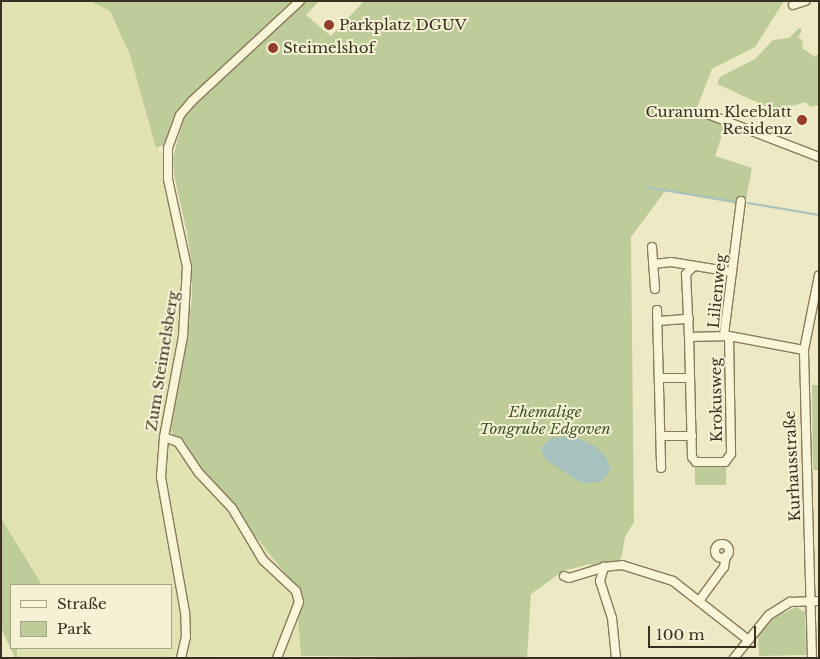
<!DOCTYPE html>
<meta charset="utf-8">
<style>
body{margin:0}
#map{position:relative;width:820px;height:659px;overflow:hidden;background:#eee9c5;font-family:"Libre Baskerville",serif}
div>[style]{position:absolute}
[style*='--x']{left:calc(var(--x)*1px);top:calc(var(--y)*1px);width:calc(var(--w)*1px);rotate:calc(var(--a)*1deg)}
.farmland>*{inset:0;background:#e2e3b2}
.green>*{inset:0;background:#bdcc99}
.water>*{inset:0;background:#a6c1be}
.stream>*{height:2px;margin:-1px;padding:0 1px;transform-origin:1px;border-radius:1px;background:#a6c1be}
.roads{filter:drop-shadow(1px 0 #887b5b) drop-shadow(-1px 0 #887b5b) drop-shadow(0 1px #887b5b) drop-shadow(0 -1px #887b5b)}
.minor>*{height:8px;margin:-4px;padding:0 4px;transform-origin:4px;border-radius:4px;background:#f8f5d8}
.minor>.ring{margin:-4px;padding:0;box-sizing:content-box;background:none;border:8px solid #f8f5d8;border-radius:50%}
.dots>*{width:14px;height:14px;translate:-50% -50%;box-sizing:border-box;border:2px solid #f5f1d4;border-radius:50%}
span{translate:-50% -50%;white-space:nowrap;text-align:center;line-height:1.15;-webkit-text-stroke:4px #f5f1d4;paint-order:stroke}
.poi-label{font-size:15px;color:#39301f}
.left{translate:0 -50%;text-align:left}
.right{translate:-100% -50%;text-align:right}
.street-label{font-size:15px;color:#39301f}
.park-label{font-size:15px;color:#405526;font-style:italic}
.frame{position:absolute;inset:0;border:2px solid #39301f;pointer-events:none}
.legend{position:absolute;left:10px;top:584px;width:162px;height:65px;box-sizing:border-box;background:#f5f1d4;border:1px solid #aaa48c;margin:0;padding:6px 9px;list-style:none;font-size:15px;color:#39301f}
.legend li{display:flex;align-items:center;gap:10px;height:25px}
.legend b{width:25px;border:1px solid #aaa48c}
.scale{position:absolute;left:648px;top:626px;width:108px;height:22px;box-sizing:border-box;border:2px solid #39301f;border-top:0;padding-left:6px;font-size:15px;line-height:18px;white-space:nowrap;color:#39301f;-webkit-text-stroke:4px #f5f1d4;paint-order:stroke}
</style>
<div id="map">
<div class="farmland">
<div style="clip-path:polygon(1px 1px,90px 1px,110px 11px,130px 55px,156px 148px,164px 153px,164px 174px,185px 267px,180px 336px,166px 429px,171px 431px,296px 588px,301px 656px,17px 658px,17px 648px,171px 648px,171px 585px,42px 585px,1px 518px)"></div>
</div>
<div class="green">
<div style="clip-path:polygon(90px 1px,319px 1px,306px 15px,331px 36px,364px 1px,784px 1px,755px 47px,712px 69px,695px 113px,725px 126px,715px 156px,752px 168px,746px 199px,738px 204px,665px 191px,631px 237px,634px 522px,625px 537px,621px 559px,593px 569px,590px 564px,563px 571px,531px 594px,527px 658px,301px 656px,296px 587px,171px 431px,192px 298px,192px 266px,187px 233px,174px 175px,173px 157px,182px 125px,167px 144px,156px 148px,130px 55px,110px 11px)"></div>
<div style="clip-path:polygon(799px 28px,802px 30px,798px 37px,803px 41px,802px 48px,815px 57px,819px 53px,819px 105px,810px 107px,806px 102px,792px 106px,790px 113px,783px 114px,717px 84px,720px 77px,755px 59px,773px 40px,789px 38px)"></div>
<div style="clip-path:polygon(812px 385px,819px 385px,819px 470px,813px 470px)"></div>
<div style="clip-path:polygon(695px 466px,726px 467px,726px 485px,695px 485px)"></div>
<div style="clip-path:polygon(1px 518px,42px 585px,11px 585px,11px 648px,17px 648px,17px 658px,15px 658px,1px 628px)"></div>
<div style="clip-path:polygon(796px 607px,805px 612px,806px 655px,759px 656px,758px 636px,773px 618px)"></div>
</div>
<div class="water">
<div style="clip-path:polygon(573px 436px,594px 446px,605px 456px,611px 468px,602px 482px,581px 483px,546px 460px,541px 448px,551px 438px)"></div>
</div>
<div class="stream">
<div style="--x:645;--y:187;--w:92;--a:9.4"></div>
<div style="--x:748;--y:203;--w:72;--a:9.6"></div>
</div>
<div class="roads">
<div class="minor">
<div style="--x:793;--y:5;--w:13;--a:-18"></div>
<div style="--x:710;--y:115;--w:117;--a:21.1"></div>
<div style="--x:652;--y:247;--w:42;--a:85.9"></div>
<div style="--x:653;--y:264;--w:18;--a:-6"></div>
<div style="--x:671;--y:262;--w:62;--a:9.3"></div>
<div style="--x:657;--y:310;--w:158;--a:88.5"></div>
<div style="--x:658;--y:321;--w:31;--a:-4"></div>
<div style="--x:724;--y:335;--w:135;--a:-82.8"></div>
<div style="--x:729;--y:336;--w:118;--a:89"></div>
<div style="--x:731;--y:454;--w:10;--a:127"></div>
<div style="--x:725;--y:462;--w:29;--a:180"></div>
<div style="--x:696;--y:462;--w:6;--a:-129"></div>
<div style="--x:692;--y:457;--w:120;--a:-91.4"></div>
<div style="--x:689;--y:337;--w:40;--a:-1.4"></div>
<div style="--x:729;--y:336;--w:76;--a:10.6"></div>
<div style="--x:689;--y:337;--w:63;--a:-92.7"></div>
<div style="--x:686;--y:274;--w:11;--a:-45"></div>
<div style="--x:660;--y:378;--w:30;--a:0"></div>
<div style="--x:661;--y:436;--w:31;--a:0"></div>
<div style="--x:164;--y:437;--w:15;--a:20"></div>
<div style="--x:178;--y:442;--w:37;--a:56"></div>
<div style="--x:199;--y:473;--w:48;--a:46.7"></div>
<div style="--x:232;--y:508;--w:61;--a:59.2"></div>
<div style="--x:263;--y:560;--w:45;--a:43.2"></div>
<div style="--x:296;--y:591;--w:11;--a:75"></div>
<div style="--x:299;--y:602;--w:60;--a:111.4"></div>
<div class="ring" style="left:715px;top:544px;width:6px;height:6px"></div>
<div style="--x:564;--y:576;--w:5;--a:22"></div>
<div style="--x:569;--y:578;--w:37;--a:-17"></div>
<div style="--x:699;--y:601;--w:42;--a:-53.7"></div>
<div style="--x:724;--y:567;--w:11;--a:-80"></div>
<div style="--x:181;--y:658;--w:22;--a:-77"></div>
<div style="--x:186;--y:637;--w:25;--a:-92"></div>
<div style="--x:185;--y:612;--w:137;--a:-100.1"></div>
<div style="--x:161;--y:477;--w:40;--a:-85.7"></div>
<div style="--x:164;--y:437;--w:103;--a:-79.3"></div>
<div style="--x:183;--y:336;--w:69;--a:-86.7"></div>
<div style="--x:187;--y:267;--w:90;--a:-102.2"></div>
<div style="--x:168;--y:179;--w:31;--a:-90"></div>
<div style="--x:168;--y:148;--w:35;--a:-70"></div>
<div style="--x:180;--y:115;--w:18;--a:-49"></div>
<div style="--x:192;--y:101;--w:147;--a:-42.8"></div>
<div style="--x:616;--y:658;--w:40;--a:-95.7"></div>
<div style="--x:612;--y:618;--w:39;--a:-108"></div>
<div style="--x:600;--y:581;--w:15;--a:-74"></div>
<div style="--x:604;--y:567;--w:18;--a:-6"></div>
<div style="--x:622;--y:565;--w:53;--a:17.4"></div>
<div style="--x:673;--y:581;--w:94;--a:38.1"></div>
<div style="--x:734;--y:658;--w:55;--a:-50.9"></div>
<div style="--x:769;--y:615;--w:25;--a:-32"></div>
<div style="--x:790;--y:602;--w:29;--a:-2"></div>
<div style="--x:812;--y:658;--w:308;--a:-91.5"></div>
<div style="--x:804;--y:350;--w:76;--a:-78.7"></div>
</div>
</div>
<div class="dots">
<div style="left:329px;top:25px;background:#963e2c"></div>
<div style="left:273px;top:48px;background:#963e2c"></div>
<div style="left:802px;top:120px;background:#963e2c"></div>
</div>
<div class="poi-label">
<span class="left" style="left:339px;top:25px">Parkplatz DGUV</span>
<span class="left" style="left:283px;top:48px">Steimelshof</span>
<span class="right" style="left:792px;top:120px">Curanum Kleeblatt<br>Residenz</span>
</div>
<div class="street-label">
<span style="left:717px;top:291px;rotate:-84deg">Lilienweg</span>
<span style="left:162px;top:361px;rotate:-81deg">Zum Steimelsberg</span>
<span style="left:716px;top:400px;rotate:-91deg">Krokusweg</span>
<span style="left:792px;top:466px;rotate:-93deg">Kurhausstraße</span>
</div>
<div class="park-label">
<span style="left:545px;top:420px">Ehemalige<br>Tongrube Edgoven</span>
</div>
<div class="frame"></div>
<ul class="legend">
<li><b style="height:6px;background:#f8f5d8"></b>Straße</li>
<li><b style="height:14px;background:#bdcc99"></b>Park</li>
</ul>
<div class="scale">100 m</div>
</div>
